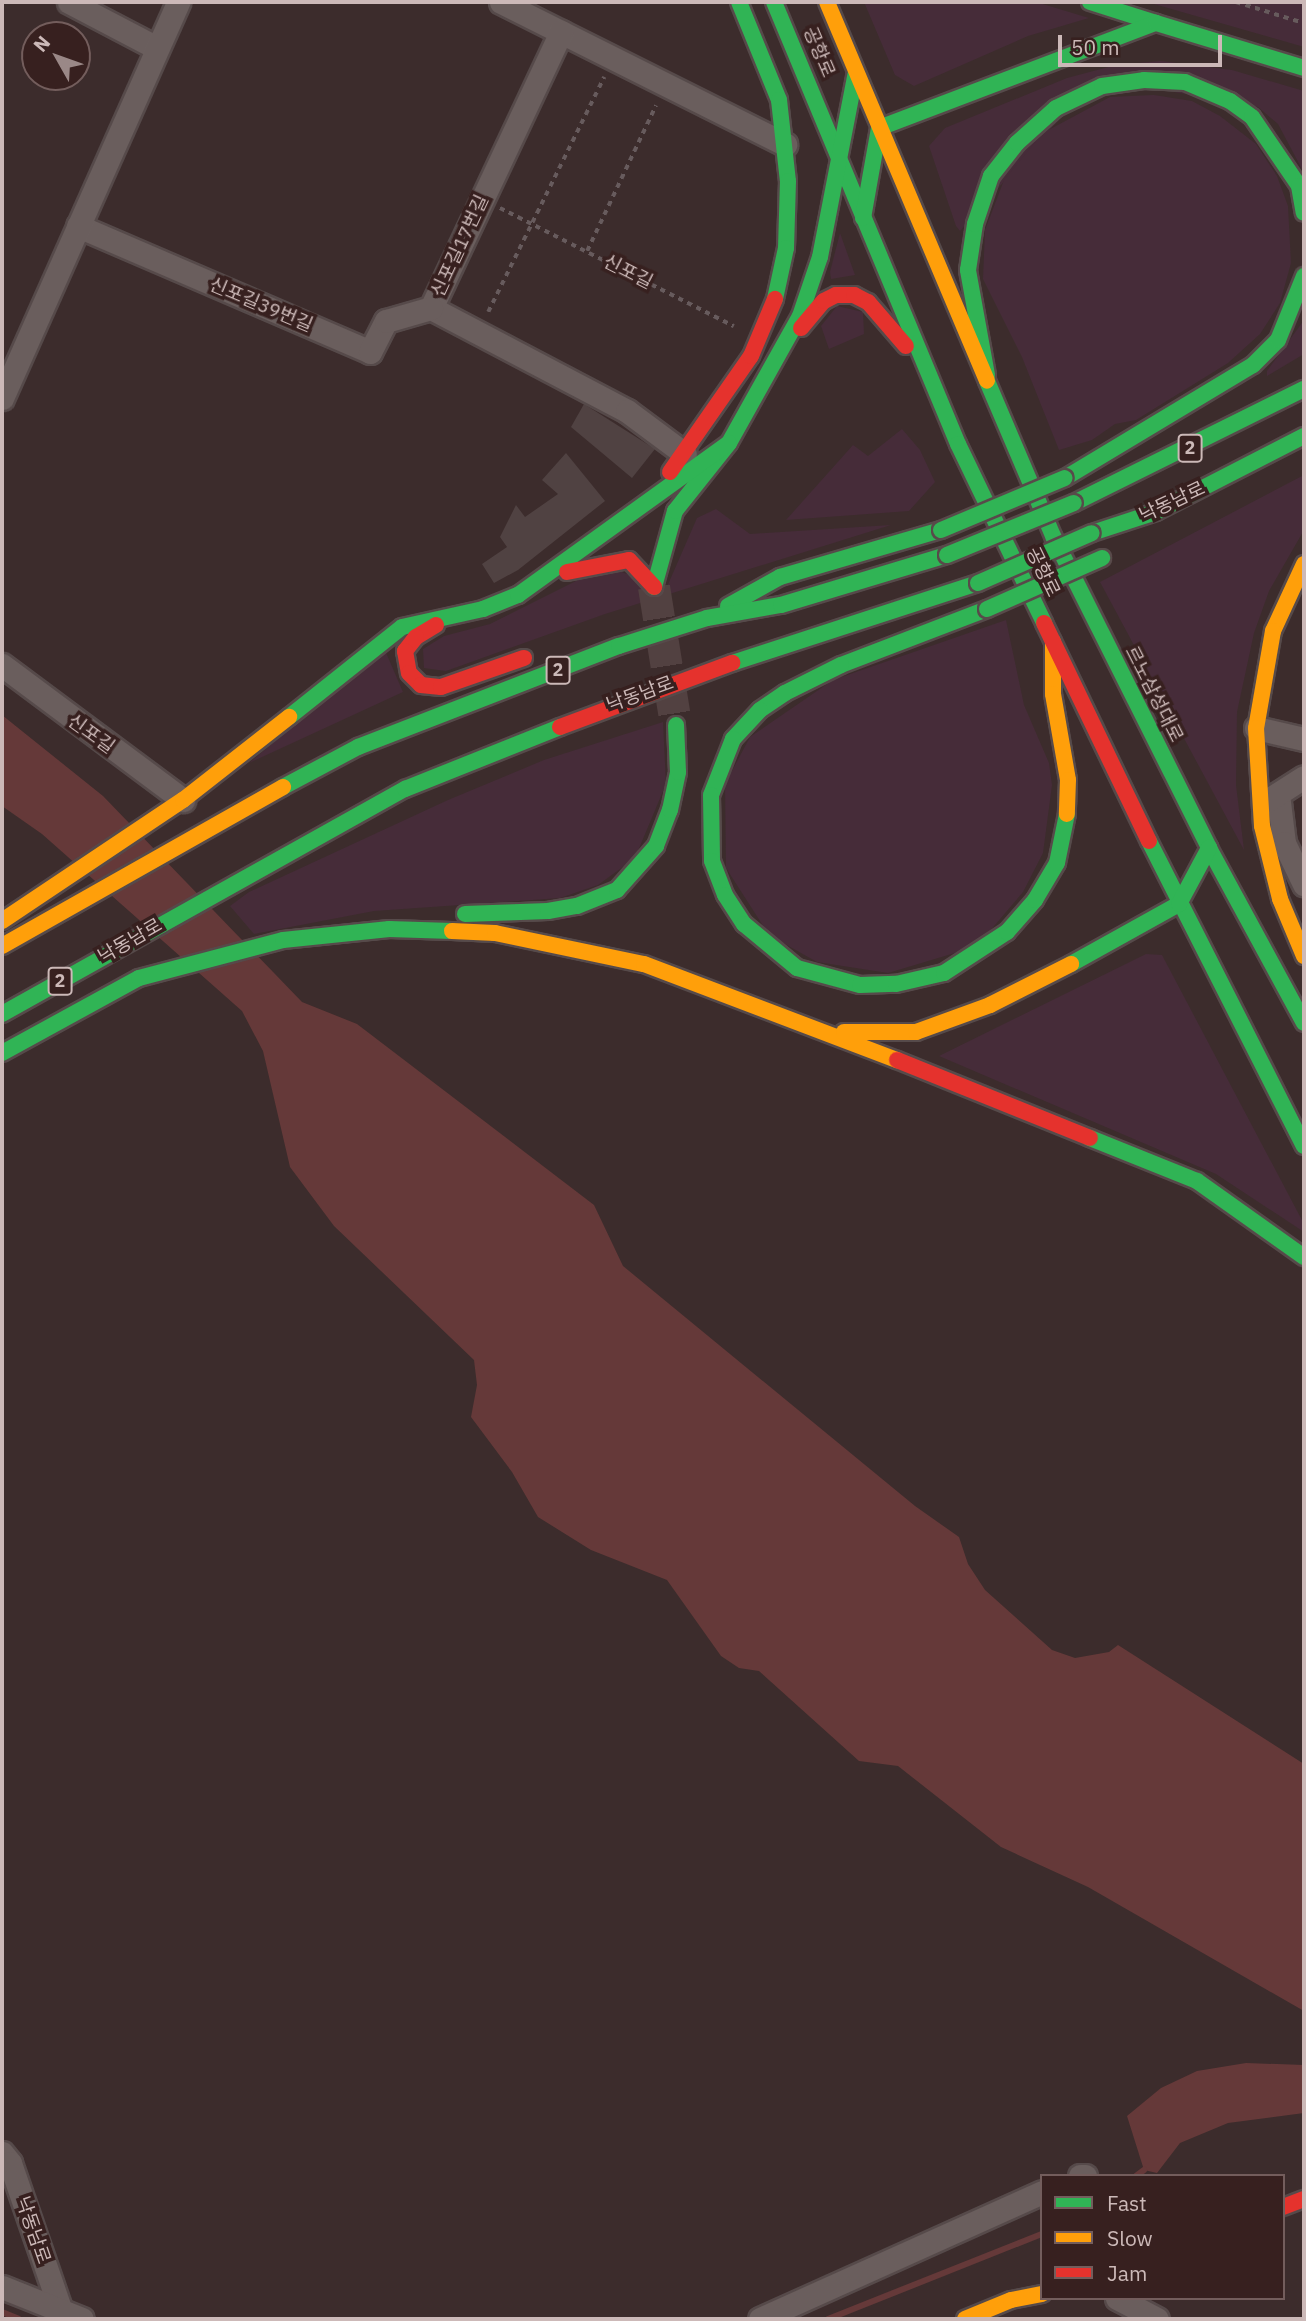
<!DOCTYPE html>
<meta charset="utf-8">
<style>
body{margin:0}
#map{position:relative;width:1306px;height:2321px;overflow:hidden;background:#3c2c2c;font-family:"IBM Plex Sans","Noto Sans KR",sans-serif}
div>[style]{position:absolute}
[style*='--x']{left:calc(var(--x)*1px);top:calc(var(--y)*1px);width:calc(var(--w)*1px);rotate:calc(var(--a)*1deg)}
.green>*{inset:0;background:#462c39}
.water>*{inset:0;background:#653939}
.stream>*{height:6px;margin:-3px;padding:0 3px;transform-origin:3px;border-radius:3px;background:#653939}
.building>*{inset:0;background:#504242}
.secondary-tunnel>*{height:32px;margin-top:-16px;transform-origin:0;background:repeating-linear-gradient(90deg,#524141 0 32px,transparent 0 48px)}
.path>*{height:3.5px;margin-top:-1.75px;transform-origin:0;background:repeating-linear-gradient(90deg,#675b5d 0 5px,transparent 0 10px)}
.roads{filter:drop-shadow(2px 0 #564a4a) drop-shadow(-2px 0 #564a4a) drop-shadow(0 2px #564a4a) drop-shadow(0 -2px #564a4a)}
.street>*{height:23px;margin:-11.5px;padding:0 11.5px;transform-origin:11.5px;border-radius:11.5px;background:#6a5e5d}
.fast>*{height:16px;margin:-8px;padding:0 8px;transform-origin:8px;border-radius:8px;background:#30b455}
.slow>*{height:16px;margin:-8px;padding:0 8px;transform-origin:8px;border-radius:8px;background:#ff9f0a}
.jam>*{height:16px;margin:-8px;padding:0 8px;transform-origin:8px;border-radius:8px;background:#e5322d}
.bridges{filter:drop-shadow(2px 0 #584a4a) drop-shadow(-2px 0 #584a4a) drop-shadow(0 2px #584a4a) drop-shadow(0 -2px #584a4a)}
.fast-bridge>*{height:16px;margin:-8px;padding:0 8px;transform-origin:8px;border-radius:8px;background:#30b455}
span{translate:-50% -50%;white-space:nowrap;text-align:center;line-height:1.15;-webkit-text-stroke:7px #37201f;paint-order:stroke}
.shield-label span{padding:2px 5px;background:#37201f;border:2px solid;border-radius:5px;-webkit-text-stroke-width:0}
.shield-label{font-size:18px;color:#ccb9b8;font-weight:700}
.street-label{font-size:19px;color:#ccb9b8}
.frame{position:absolute;inset:0;border:4px solid #ccb9b8;pointer-events:none}
.legend{position:absolute;left:1040px;top:2174px;width:245px;height:126px;box-sizing:border-box;background:#37201f;border:2px solid #735d5c;margin:0;padding:9px 12px;list-style:none;font-size:21px;color:#ccb9b8}
.legend li{display:flex;align-items:center;gap:14px;height:35px}
.legend b{width:35px;border:2px solid #735d5c}
.north{position:absolute;left:21px;top:21px;width:70px;height:70px;box-sizing:border-box;background:#37201f;border:2px solid #735d5c;border-radius:50%;rotate:310deg;font-size:19px;font-weight:700;line-height:28px;text-align:center;color:#ccb9b8}
.north::after{content:'';display:block;margin:auto;width:24px;height:32px;background:#9a8887;clip-path:polygon(50% 0,100% 100%,50% 72%,0 100%)}
.scale{position:absolute;left:1058px;top:35px;width:164px;height:32px;box-sizing:border-box;border:4px solid #ccb9b8;border-top:0;padding-left:9px;font-size:21px;line-height:24px;white-space:nowrap;color:#ccb9b8;-webkit-text-stroke:5px #37201f;paint-order:stroke}
</style>
<div id="map">
<div class="green">
<div style="clip-path:polygon(864px 2px,1036px 2px,1089px 18px,1028px 36px,914px 86px,895px 75px)"></div>
<div style="clip-path:polygon(1147px 2px,1304px 2px,1304px 47px,1280px 40px)"></div>
<div style="clip-path:polygon(1161px 61px,1232px 70px,1304px 91px,1304px 173px,1278px 124px,1258px 107px,1096px 78px,960px 231px,956px 226px,929px 146px,945px 128px,1067px 78px,1116px 65px)"></div>
<div style="clip-path:polygon(1154px 95px,1192px 101px,1220px 116px,1256px 144px,1277px 176px,1288px 206px,1291px 263px,1280px 303px,1260px 334px,1228px 363px,1136px 420px,1115px 424px,1092px 440px,1059px 450px,1022px 357px,983px 279px,985px 230px,1004px 180px,1043px 133px,1110px 97px)"></div>
<div style="clip-path:polygon(840px 233px,855px 275px,831px 279px,830px 272px)"></div>
<div style="clip-path:polygon(837px 306px,863px 312px,864px 334px,829px 349px,821px 326px)"></div>
<div style="clip-path:polygon(1304px 320px,1304px 354px,1267px 376px,1267px 371px)"></div>
<div style="clip-path:polygon(902px 429px,920px 450px,935px 482px,909px 511px,786px 520px,853px 445px,868px 456px)"></div>
<div style="clip-path:polygon(1304px 475px,1304px 530px,1269px 591px,1254px 633px,1237px 712px,1236px 785px,1244px 850px,1100px 582px)"></div>
<div style="clip-path:polygon(716px 509px,750px 534px,891px 525px,605px 614px,446px 671px,424px 668px,423px 649px,444px 636px,490px 624px,606px 566px,666px 589px,697px 518px)"></div>
<div style="clip-path:polygon(1006px 620px,1024px 705px,1049px 763px,1052px 785px,1043px 853px,1023px 892px,989px 932px,958px 952px,888px 973px,817px 962px,769px 935px,726px 868px,725px 784px,750px 737px,833px 680px)"></div>
<div style="clip-path:polygon(384px 648px,403px 692px,249px 763px)"></div>
<div style="clip-path:polygon(663px 722px,666px 784px,635px 858px,598px 885px,560px 898px,374px 911px,254px 934px,230px 906px,249px 892px,448px 800px,544px 760px)"></div>
<div style="clip-path:polygon(1146px 954px,1162px 955px,1304px 1224px,1304px 1232px,1216px 1174px,939px 1056px)"></div>
</div>
<div class="water">
<div style="clip-path:polygon(2px 715px,103px 796px,302px 1002px,357px 1024px,594px 1205px,623px 1266px,915px 1506px,959px 1537px,968px 1564px,985px 1590px,1052px 1650px,1075px 1658px,1109px 1652px,1118px 1645px,1304px 1764px,1304px 2011px,1088px 1887px,1001px 1847px,898px 1766px,859px 1761px,759px 1671px,739px 1668px,721px 1656px,667px 1580px,591px 1550px,538px 1517px,512px 1472px,471px 1417px,477px 1385px,474px 1360px,334px 1226px,290px 1167px,263px 1051px,242px 1011px,42px 834px,2px 806px)"></div>
<div style="clip-path:polygon(1246px 2063px,1304px 2065px,1304px 2113px,1228px 2123px,1180px 2143px,1157px 2173px,1144px 2170px,1127px 2116px,1161px 2088px,1197px 2071px)"></div>
</div>
<div class="stream">
<div style="--x:1136;--y:2176;--w:10;--a:-37"></div>
<div style="--x:2;--y:2312;--w:18;--a:22"></div>
<div style="--x:828;--y:2319;--w:230;--a:-21.7"></div>
</div>
<div class="building">
<div style="clip-path:polygon(584px 404px,655px 449px,632px 478px,571px 427px)"></div>
<div style="clip-path:polygon(566px 453px,605px 501px,518px 570px,494px 583px,482px 564px,507px 547px,500px 537px,516px 505px,525px 517px,558px 494px,542px 480px)"></div>
</div>
<div class="secondary-tunnel">
<div style="--x:654;--y:587;--w:140;--a:80.9"></div>
</div>
<div class="path">
<div style="--x:1236;--y:2;--w:71;--a:17.2"></div>
<div style="--x:500;--y:208;--w:262;--a:26.8"></div>
<div style="--x:587;--y:251;--w:161;--a:-64.7"></div>
<div style="--x:488;--y:312;--w:262;--a:-63.7"></div>
</div>
<div class="roads">
<div class="street">
<div style="--x:69;--y:2;--w:99;--a:27.6"></div>
<div style="--x:501;--y:2;--w:318;--a:26.6"></div>
<div style="--x:561;--y:32;--w:305;--a:115.2"></div>
<div style="--x:431;--y:308;--w:221;--a:27.7"></div>
<div style="--x:627;--y:411;--w:72;--a:36.6"></div>
<div style="--x:78;--y:226;--w:318;--a:23.3"></div>
<div style="--x:370;--y:352;--w:35;--a:-63"></div>
<div style="--x:386;--y:321;--w:47;--a:-16.1"></div>
<div style="--x:2;--y:398;--w:433;--a:-66"></div>
<div style="--x:2;--y:665;--w:226;--a:36.7"></div>
<div style="--x:1256;--y:728;--w:49;--a:12.9"></div>
<div style="--x:1278;--y:794;--w:49;--a:83"></div>
<div style="--x:1284;--y:843;--w:46;--a:64"></div>
<div style="--x:1265;--y:802;--w:46;--a:-32.7"></div>
<div style="--x:2;--y:2153;--w:13;--a:51"></div>
<div style="--x:10;--y:2163;--w:157;--a:71"></div>
<div style="--x:1080;--y:2176;--w:5;--a:0"></div>
<div style="--x:2;--y:2287;--w:86;--a:21.8"></div>
<div style="--x:1117;--y:2298;--w:45;--a:27.7"></div>
<div style="--x:760;--y:2319;--w:309;--a:-24.2"></div>
</div>
<div class="fast">
<div style="--x:739;--y:2;--w:106;--a:67.8"></div>
<div style="--x:779;--y:100;--w:81;--a:83.7"></div>
<div style="--x:788;--y:181;--w:67;--a:91.7"></div>
<div style="--x:786;--y:248;--w:52;--a:102.2"></div>
<div style="--x:774;--y:2;--w:479;--a:67.4"></div>
<div style="--x:958;--y:444;--w:199;--a:64.3"></div>
<div style="--x:1090;--y:2;--w:69;--a:17.7"></div>
<div style="--x:863;--y:218;--w:91;--a:-79.9"></div>
<div style="--x:879;--y:128;--w:296;--a:-20.8"></div>
<div style="--x:1156;--y:23;--w:155;--a:16.9"></div>
<div style="--x:987;--y:375;--w:107;--a:-100.3"></div>
<div style="--x:968;--y:270;--w:47;--a:-81.3"></div>
<div style="--x:975;--y:224;--w:51;--a:-71.6"></div>
<div style="--x:991;--y:176;--w:42;--a:-51.8"></div>
<div style="--x:1017;--y:143;--w:52;--a:-41.9"></div>
<div style="--x:1056;--y:108;--w:51;--a:-25.6"></div>
<div style="--x:1102;--y:86;--w:42;--a:-8.1"></div>
<div style="--x:1144;--y:80;--w:41;--a:2.8"></div>
<div style="--x:1185;--y:82;--w:49;--a:22.9"></div>
<div style="--x:1230;--y:101;--w:27;--a:36"></div>
<div style="--x:1252;--y:117;--w:83;--a:55.7"></div>
<div style="--x:1299;--y:186;--w:27;--a:80"></div>
<div style="--x:987;--y:381;--w:171;--a:66.9"></div>
<div style="--x:1054;--y:538;--w:347;--a:63.4"></div>
<div style="--x:1209;--y:848;--w:199;--a:61.5"></div>
<div style="--x:1065;--y:478;--w:219;--a:-31"></div>
<div style="--x:1253;--y:365;--w:35;--a:-45"></div>
<div style="--x:1278;--y:340;--w:69;--a:-67.9"></div>
<div style="--x:1074;--y:503;--w:257;--a:-26.4"></div>
<div style="--x:1092;--y:533;--w:67;--a:-18.2"></div>
<div style="--x:1156;--y:512;--w:166;--a:-27.2"></div>
<div style="--x:654;--y:587;--w:79;--a:-74.6"></div>
<div style="--x:675;--y:511;--w:87;--a:-51.5"></div>
<div style="--x:729;--y:443;--w:145;--a:-60.8"></div>
<div style="--x:800;--y:316;--w:62;--a:-71.3"></div>
<div style="--x:820;--y:257;--w:188;--a:-79"></div>
<div style="--x:728;--y:606;--w:60;--a:-29.1"></div>
<div style="--x:780;--y:577;--w:168;--a:-16.3"></div>
<div style="--x:987;--y:609;--w:156;--a:159"></div>
<div style="--x:841;--y:665;--w:63;--a:153.4"></div>
<div style="--x:785;--y:693;--w:30;--a:146"></div>
<div style="--x:760;--y:710;--w:40;--a:133"></div>
<div style="--x:733;--y:739;--w:60;--a:111.4"></div>
<div style="--x:711;--y:795;--w:66;--a:89.1"></div>
<div style="--x:712;--y:861;--w:36;--a:69"></div>
<div style="--x:725;--y:895;--w:35;--a:57"></div>
<div style="--x:744;--y:924;--w:69;--a:39.7"></div>
<div style="--x:797;--y:968;--w:65;--a:15.1"></div>
<div style="--x:860;--y:985;--w:36;--a:-2"></div>
<div style="--x:896;--y:984;--w:49;--a:-12.9"></div>
<div style="--x:944;--y:973;--w:75;--a:-33.1"></div>
<div style="--x:1007;--y:932;--w:43;--a:-48.8"></div>
<div style="--x:1035;--y:900;--w:43;--a:-59.3"></div>
<div style="--x:1057;--y:863;--w:50;--a:-78.5"></div>
<div style="--x:732;--y:663;--w:259;--a:-18"></div>
<div style="--x:289;--y:717;--w:144;--a:-38.5"></div>
<div style="--x:402;--y:627;--w:83;--a:-12.5"></div>
<div style="--x:483;--y:609;--w:38;--a:-22"></div>
<div style="--x:518;--y:595;--w:260;--a:-35.8"></div>
<div style="--x:283;--y:787;--w:85;--a:-28.1"></div>
<div style="--x:358;--y:747;--w:280;--a:-21.2"></div>
<div style="--x:619;--y:646;--w:92;--a:-17.7"></div>
<div style="--x:707;--y:618;--w:75;--a:-10"></div>
<div style="--x:781;--y:605;--w:173;--a:-16.8"></div>
<div style="--x:1149;--y:841;--w:342;--a:63.1"></div>
<div style="--x:465;--y:914;--w:83;--a:-2.1"></div>
<div style="--x:548;--y:911;--w:29;--a:-10"></div>
<div style="--x:577;--y:906;--w:43;--a:-21.8"></div>
<div style="--x:617;--y:890;--w:59;--a:-48.4"></div>
<div style="--x:656;--y:846;--w:39;--a:-69"></div>
<div style="--x:670;--y:810;--w:39;--a:-78"></div>
<div style="--x:678;--y:772;--w:47;--a:-92.4"></div>
<div style="--x:1071;--y:964;--w:124;--a:-29.1"></div>
<div style="--x:1179;--y:904;--w:64;--a:-61.8"></div>
<div style="--x:2;--y:1014;--w:462;--a:-29.2"></div>
<div style="--x:405;--y:789;--w:167;--a:-21.8"></div>
<div style="--x:2;--y:1053;--w:156;--a:-28.7"></div>
<div style="--x:139;--y:978;--w:149;--a:-14.8"></div>
<div style="--x:283;--y:940;--w:107;--a:-5.9"></div>
<div style="--x:389;--y:929;--w:63;--a:1.8"></div>
<div style="--x:1090;--y:1138;--w:115;--a:21.9"></div>
<div style="--x:1197;--y:1181;--w:131;--a:35.4"></div>
</div>
<div class="slow">
<div style="--x:827;--y:2;--w:411;--a:67.1"></div>
<div style="--x:1304;--y:564;--w:74;--a:114.8"></div>
<div style="--x:1273;--y:631;--w:98;--a:99.9"></div>
<div style="--x:1256;--y:728;--w:98;--a:86.5"></div>
<div style="--x:1262;--y:826;--w:75;--a:76.1"></div>
<div style="--x:1280;--y:899;--w:62;--a:67.2"></div>
<div style="--x:1053;--y:642;--w:52;--a:90"></div>
<div style="--x:1053;--y:694;--w:87;--a:80.1"></div>
<div style="--x:1068;--y:780;--w:34;--a:92"></div>
<div style="--x:2;--y:921;--w:218;--a:-33.8"></div>
<div style="--x:183;--y:800;--w:135;--a:-38.1"></div>
<div style="--x:452;--y:931;--w:43;--a:2.7"></div>
<div style="--x:495;--y:933;--w:152;--a:11.8"></div>
<div style="--x:644;--y:964;--w:271;--a:20.8"></div>
<div style="--x:2;--y:946;--w:323;--a:-29.5"></div>
<div style="--x:844;--y:1032;--w:72;--a:0"></div>
<div style="--x:916;--y:1032;--w:79;--a:-20"></div>
<div style="--x:990;--y:1005;--w:91;--a:-26.8"></div>
<div style="--x:965;--y:2319;--w:50;--a:-22.4"></div>
<div style="--x:1011;--y:2300;--w:32;--a:-11"></div>
</div>
<div class="jam">
<div style="--x:801;--y:328;--w:35;--a:-50"></div>
<div style="--x:824;--y:301;--w:13;--a:-27"></div>
<div style="--x:836;--y:295;--w:18;--a:0"></div>
<div style="--x:854;--y:295;--w:16;--a:27"></div>
<div style="--x:868;--y:302;--w:58;--a:49.2"></div>
<div style="--x:670;--y:472;--w:141;--a:-55.1"></div>
<div style="--x:751;--y:356;--w:62;--a:-67.2"></div>
<div style="--x:567;--y:572;--w:63;--a:-11"></div>
<div style="--x:629;--y:560;--w:37;--a:47"></div>
<div style="--x:1044;--y:623;--w:242;--a:64.3"></div>
<div style="--x:436;--y:625;--w:23;--a:149"></div>
<div style="--x:416;--y:637;--w:18;--a:128"></div>
<div style="--x:405;--y:651;--w:22;--a:80"></div>
<div style="--x:409;--y:673;--w:17;--a:45"></div>
<div style="--x:421;--y:685;--w:20;--a:6"></div>
<div style="--x:441;--y:687;--w:88;--a:-19.3"></div>
<div style="--x:560;--y:727;--w:184;--a:-20.4"></div>
<div style="--x:897;--y:1060;--w:208;--a:22"></div>
<div style="--x:1283;--y:2207;--w:22;--a:-21"></div>
</div>
</div>
<div class="bridges">
<div class="fast-bridge">
<div style="--x:941;--y:530;--w:134;--a:-22.8"></div>
<div style="--x:947;--y:555;--w:137;--a:-22.3"></div>
<div style="--x:978;--y:583;--w:124;--a:-23.7"></div>
<div style="--x:987;--y:609;--w:126;--a:-23.9"></div>
</div>
</div>
<div class="shield-label">
<span style="left:1190px;top:448px">2</span>
<span style="left:558px;top:670px">2</span>
<span style="left:60px;top:981px">2</span>
</div>
<div class="street-label">
<span style="left:819px;top:52px;rotate:67deg">공항로</span>
<span style="left:460px;top:246px;rotate:-65deg">신포길17번길</span>
<span style="left:628px;top:272px;rotate:27deg">신포길</span>
<span style="left:261px;top:305px;rotate:23deg">신포길39번길</span>
<span style="left:1172px;top:502px;rotate:-25deg">낙동남로</span>
<span style="left:1043px;top:572px;rotate:64deg">공항로</span>
<span style="left:640px;top:694px;rotate:-20deg">낙동남로</span>
<span style="left:1154px;top:694px;rotate:63deg">르노삼성대로</span>
<span style="left:91px;top:734px;rotate:36deg">신포길</span>
<span style="left:130px;top:941px;rotate:-30deg">낙동남로</span>
<span style="left:33px;top:2230px;rotate:71deg">낙동남로</span>
</div>
<div class="frame"></div>
<ul class="legend">
<li><b style="height:9px;background:#30b455"></b>Fast</li>
<li><b style="height:9px;background:#ff9f0a"></b>Slow</li>
<li><b style="height:9px;background:#e5322d"></b>Jam</li>
</ul>
<div class="north">N</div>
<div class="scale">50 m</div>
</div>
